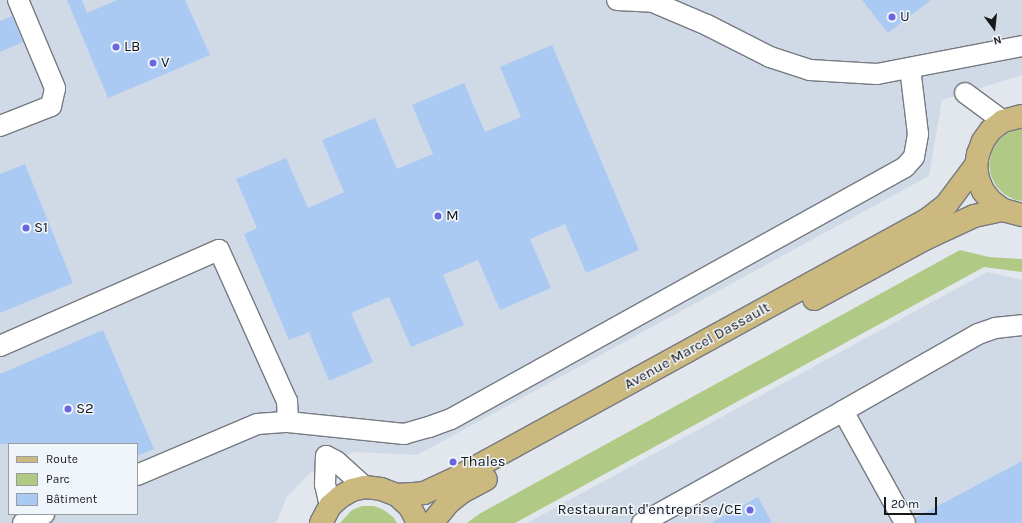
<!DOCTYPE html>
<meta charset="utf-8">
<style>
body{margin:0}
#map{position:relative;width:1022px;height:523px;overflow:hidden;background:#e2e7ee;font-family:Karla,sans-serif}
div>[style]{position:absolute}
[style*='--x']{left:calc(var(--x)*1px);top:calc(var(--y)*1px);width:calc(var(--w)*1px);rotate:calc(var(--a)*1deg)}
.built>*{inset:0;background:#d0dae7}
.green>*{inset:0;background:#b0ca85}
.building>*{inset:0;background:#abcaf3}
.roads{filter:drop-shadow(1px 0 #767a80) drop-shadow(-1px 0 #767a80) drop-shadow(0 1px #767a80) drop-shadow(0 -1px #767a80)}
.minor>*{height:20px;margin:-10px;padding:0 10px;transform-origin:10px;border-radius:10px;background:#fff}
.major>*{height:22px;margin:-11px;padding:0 11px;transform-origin:11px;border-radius:11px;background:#ccb97f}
.dots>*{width:11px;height:11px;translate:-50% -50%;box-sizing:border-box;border:2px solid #f0f5fc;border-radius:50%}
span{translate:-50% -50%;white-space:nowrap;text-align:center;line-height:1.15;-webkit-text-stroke:3px #f0f5fc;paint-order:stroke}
.poi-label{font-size:15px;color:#16181a}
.left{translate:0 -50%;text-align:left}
.right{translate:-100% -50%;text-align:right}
.street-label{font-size:15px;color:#16181a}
.legend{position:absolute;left:8px;top:443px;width:130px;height:72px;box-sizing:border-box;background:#f0f5fc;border:1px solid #999da2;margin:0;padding:5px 7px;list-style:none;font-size:12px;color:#16181a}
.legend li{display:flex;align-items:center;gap:8px;height:20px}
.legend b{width:20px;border:1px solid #999da2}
.north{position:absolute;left:974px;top:8px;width:40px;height:40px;-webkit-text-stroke:3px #f0f5fc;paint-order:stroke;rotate:165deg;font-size:11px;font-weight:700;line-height:16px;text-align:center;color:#16181a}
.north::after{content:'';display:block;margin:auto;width:14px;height:18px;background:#16181a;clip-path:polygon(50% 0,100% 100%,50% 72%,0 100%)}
.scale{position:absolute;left:884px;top:497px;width:53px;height:18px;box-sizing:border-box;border:2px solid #16181a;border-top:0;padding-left:5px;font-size:12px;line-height:14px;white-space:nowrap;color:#16181a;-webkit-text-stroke:3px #f0f5fc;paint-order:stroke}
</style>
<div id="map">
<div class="built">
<div style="clip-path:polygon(evenodd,0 0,1022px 0,1022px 75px,942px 100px,929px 176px,417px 455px,354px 452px,310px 473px,287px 497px,276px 523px,0 523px,0 0,9px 444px,137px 444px,137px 514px,9px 514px,9px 444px)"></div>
<div style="clip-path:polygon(987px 272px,1022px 280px,1022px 523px,527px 523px)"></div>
</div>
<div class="green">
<div style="clip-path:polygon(1019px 128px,1022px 128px,1022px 201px,1015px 200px,1004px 194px,996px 186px,991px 176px,989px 164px,992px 151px,998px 141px,1008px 133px)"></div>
<div style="clip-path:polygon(960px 250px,989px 257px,1022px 259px,1022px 272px,984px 267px,515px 523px,467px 523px,479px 514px)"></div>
<div style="clip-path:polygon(362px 506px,374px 506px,384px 510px,393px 517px,397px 523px,340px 523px,352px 510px)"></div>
</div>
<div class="building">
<div style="clip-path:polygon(67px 0,82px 0,87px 13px,117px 0,185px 0,210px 55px,108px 98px)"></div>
<div style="clip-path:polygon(862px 0,931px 0,888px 33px)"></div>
<div style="clip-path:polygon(12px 16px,23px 42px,0 52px,0 21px)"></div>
<div style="clip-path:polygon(552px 45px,639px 250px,586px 273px,565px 224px,530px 239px,551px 288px,500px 310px,478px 260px,443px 275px,464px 325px,411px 347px,389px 297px,351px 313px,373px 362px,329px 381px,309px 332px,289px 340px,244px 234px,257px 228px,236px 179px,286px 158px,308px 208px,344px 192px,322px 140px,375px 118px,397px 169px,433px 154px,412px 105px,464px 83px,485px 132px,521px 117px,500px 67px)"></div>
<div style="clip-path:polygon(25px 164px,73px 283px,0 313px,0 174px)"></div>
<div style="clip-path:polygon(103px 330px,154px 449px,137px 456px,137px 444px,0 444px,0 374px)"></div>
<div style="clip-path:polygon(1022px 461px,1022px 523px,916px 523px,915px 518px)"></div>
<div style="clip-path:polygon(758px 497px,772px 523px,711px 523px)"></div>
</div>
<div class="roads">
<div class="minor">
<div style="--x:617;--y:0;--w:36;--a:3"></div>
<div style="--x:653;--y:2;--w:59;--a:23.1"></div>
<div style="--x:707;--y:25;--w:71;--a:26.9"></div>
<div style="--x:770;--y:57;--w:42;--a:18"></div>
<div style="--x:810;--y:70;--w:67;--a:3.4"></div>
<div style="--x:877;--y:74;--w:148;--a:-10.9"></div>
<div style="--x:965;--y:93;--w:47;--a:36.4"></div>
<div style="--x:0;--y:126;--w:55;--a:-21.4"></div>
<div style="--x:51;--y:106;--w:18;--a:-77"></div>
<div style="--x:55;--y:88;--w:95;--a:-112.8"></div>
<div style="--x:0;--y:346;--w:239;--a:-23.7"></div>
<div style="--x:219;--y:250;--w:166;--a:65.8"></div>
<div style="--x:287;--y:401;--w:21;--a:87"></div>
<div style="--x:843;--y:411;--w:128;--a:61"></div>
<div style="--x:137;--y:475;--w:130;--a:-23"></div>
<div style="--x:257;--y:424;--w:31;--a:-4"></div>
<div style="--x:288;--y:422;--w:117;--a:5.9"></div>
<div style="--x:404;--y:434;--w:26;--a:-16"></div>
<div style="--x:429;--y:427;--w:23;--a:-20"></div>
<div style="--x:451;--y:419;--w:519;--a:-29.03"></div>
<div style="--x:905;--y:167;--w:13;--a:-48"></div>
<div style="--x:914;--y:157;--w:23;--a:-80"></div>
<div style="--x:918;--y:134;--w:66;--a:-96.9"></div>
<div style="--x:330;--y:506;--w:23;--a:-103"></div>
<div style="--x:325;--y:484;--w:28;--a:-88"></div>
<div style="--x:326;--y:456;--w:11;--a:27"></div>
<div style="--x:336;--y:461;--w:39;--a:42"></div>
<div style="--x:23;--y:523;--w:23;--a:-23"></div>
<div style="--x:642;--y:523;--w:230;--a:-29.1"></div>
<div style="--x:843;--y:411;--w:155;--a:-29.7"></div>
<div style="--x:978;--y:334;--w:18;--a:-19"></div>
<div style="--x:995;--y:328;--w:27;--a:-6"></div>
</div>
<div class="major">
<div style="--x:1022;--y:116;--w:20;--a:165"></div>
<div style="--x:1003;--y:121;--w:15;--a:143"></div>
<div style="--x:991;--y:130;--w:14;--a:126"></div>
<div style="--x:983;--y:141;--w:14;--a:111"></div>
<div style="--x:978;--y:154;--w:11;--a:100"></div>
<div style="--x:976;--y:165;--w:14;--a:82"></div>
<div style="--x:978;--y:179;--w:13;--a:67"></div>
<div style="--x:983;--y:191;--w:14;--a:51"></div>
<div style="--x:992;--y:202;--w:14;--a:36"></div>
<div style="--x:1003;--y:210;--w:20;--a:15"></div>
<div style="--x:814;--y:299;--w:128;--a:-28.4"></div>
<div style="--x:927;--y:238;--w:52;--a:-25.1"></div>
<div style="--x:974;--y:216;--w:30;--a:-12"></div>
<div style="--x:397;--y:495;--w:27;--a:-4"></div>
<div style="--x:424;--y:493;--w:38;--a:-25"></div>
<div style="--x:458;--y:477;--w:536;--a:-28.76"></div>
<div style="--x:928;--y:219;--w:23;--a:-38"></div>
<div style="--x:946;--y:205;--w:50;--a:-53.1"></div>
<div style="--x:321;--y:523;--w:19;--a:-62"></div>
<div style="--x:330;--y:506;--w:13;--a:-42"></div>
<div style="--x:340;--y:497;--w:14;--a:-30"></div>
<div style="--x:352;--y:490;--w:13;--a:-13"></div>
<div style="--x:365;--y:487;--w:16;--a:7"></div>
<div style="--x:381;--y:489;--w:17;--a:21"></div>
<div style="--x:397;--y:495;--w:18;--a:43"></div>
<div style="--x:410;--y:507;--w:18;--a:63"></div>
<div style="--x:432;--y:523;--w:26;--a:-51"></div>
<div style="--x:448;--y:503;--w:18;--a:-38"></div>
<div style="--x:462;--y:492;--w:27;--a:-28"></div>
</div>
</div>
<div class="dots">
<div style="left:892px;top:17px;background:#6b66e0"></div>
<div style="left:116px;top:47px;background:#6b66e0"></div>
<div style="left:153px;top:63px;background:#6b66e0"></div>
<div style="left:438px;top:216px;background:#6b66e0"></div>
<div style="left:26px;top:228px;background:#6b66e0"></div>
<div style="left:68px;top:409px;background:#6b66e0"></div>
<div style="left:453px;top:462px;background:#6b66e0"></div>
<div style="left:750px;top:510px;background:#6b66e0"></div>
</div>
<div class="poi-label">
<span class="left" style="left:900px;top:17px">U</span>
<span class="left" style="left:124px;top:47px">LB</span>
<span class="left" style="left:161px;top:63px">V</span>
<span class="left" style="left:446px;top:216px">M</span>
<span class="left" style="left:34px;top:228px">S1</span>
<span class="left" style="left:76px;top:409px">S2</span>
<span class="left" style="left:461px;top:462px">Thales</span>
<span class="right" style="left:742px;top:510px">Restaurant d'entreprise/CE</span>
</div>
<div class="street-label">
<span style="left:697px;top:346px;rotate:-29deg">Avenue Marcel Dassault</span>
</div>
<ul class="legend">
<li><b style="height:5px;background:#ccb97f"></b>Route</li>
<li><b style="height:11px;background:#b0ca85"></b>Parc</li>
<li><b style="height:11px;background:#abcaf3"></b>Bâtiment</li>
</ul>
<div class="north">N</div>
<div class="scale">20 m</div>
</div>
